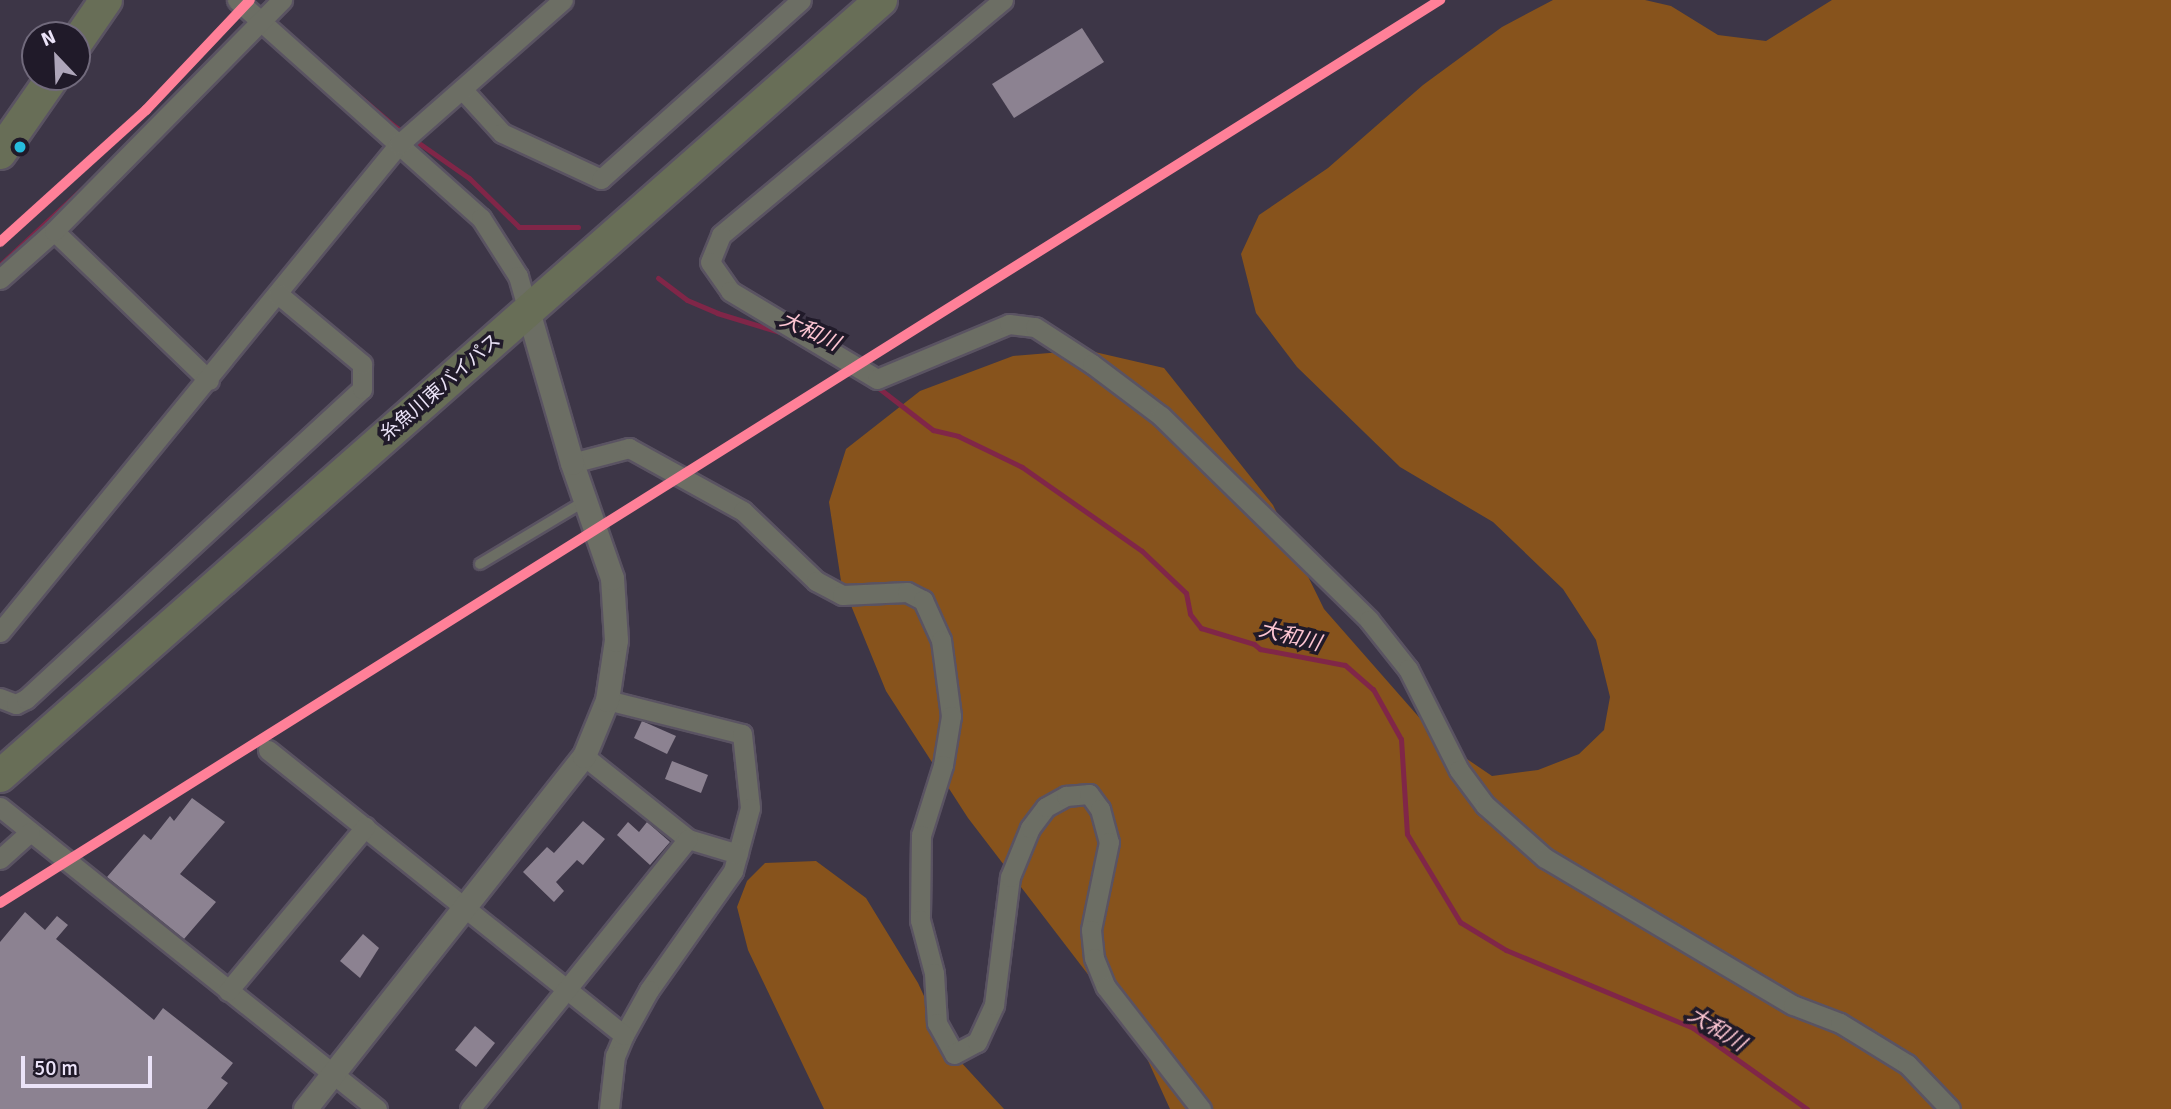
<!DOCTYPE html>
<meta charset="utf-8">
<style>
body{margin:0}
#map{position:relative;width:2171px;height:1109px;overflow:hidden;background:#3d3647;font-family:Signika,"Noto Sans JP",sans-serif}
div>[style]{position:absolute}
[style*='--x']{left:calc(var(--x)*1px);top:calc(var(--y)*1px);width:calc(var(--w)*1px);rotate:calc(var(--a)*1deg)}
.forest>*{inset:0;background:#87531c}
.stream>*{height:5px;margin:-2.5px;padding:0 2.5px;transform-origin:2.5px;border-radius:2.5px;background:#802648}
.building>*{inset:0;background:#8c8291}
.roads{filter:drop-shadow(2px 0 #5a5362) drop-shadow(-2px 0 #5a5362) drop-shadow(0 2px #5a5362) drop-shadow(0 -2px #5a5362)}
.service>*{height:10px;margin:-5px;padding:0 5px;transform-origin:5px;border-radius:5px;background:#6c6e64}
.minor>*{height:19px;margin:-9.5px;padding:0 9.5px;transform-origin:9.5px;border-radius:9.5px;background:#6c6e64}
.tertiary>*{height:23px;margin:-11.5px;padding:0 11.5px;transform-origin:11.5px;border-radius:11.5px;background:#6c6e64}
.trunk>*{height:32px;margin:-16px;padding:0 16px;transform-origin:16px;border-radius:16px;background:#686e57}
.rail-1>*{height:10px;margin:-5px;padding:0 5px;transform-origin:5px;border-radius:5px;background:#ff8098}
.dots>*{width:19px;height:19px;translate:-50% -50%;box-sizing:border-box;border:4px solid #201a29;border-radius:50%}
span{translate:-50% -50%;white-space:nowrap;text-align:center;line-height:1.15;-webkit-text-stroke:7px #201a29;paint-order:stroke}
.street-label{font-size:19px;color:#ebe3f8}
.water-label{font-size:21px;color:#fdc5d2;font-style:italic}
.north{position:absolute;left:21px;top:21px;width:70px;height:70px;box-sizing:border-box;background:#201a29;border:2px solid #716a7c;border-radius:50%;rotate:337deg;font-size:19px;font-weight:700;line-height:28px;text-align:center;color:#ebe3f8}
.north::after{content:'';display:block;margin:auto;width:24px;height:32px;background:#aea6ba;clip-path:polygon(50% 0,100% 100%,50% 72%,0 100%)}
.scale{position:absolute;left:21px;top:1056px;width:131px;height:32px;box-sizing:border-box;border:4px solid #ebe3f8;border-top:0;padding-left:9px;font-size:21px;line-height:24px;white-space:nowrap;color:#ebe3f8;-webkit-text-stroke:5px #201a29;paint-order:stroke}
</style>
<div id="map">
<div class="forest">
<div style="clip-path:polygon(1553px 0,1645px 0,1671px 6px,1718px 35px,1766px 41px,1832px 0,2171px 0,2171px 1109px,1170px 1109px,1139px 1041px,968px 818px,886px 691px,841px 581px,829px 502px,846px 449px,920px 391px,1013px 356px,1086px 350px,1164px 368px,1273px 505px,1324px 609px,1439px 740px,1492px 776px,1538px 770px,1579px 754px,1604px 730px,1610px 697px,1596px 640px,1563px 589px,1493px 522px,1400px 467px,1297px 367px,1256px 313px,1241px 254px,1259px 215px,1328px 168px,1423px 85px,1502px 27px)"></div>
<div style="clip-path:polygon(816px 861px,866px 898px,918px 983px,948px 1048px,1004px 1109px,824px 1109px,748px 950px,737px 907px,747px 881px,765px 863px)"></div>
</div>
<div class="stream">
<div style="--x:285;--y:33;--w:142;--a:40.4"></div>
<div style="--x:393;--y:125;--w:93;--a:34.9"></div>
<div style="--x:469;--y:178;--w:70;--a:44.4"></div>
<div style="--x:519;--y:227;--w:59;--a:0"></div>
<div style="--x:0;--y:265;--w:113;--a:-42.9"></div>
<div style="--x:658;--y:278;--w:36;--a:37"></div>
<div style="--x:687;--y:300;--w:33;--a:23"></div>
<div style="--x:717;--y:313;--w:72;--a:16.9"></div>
<div style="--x:876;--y:386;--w:72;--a:37.7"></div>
<div style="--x:933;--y:430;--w:26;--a:13"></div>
<div style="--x:958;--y:436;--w:71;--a:25.8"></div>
<div style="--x:1022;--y:467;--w:146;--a:35"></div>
<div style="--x:1142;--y:551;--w:61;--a:43.7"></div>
<div style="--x:1186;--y:593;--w:21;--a:79"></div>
<div style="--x:1190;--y:614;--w:18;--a:52"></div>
<div style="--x:1201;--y:628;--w:55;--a:16.8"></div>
<div style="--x:1254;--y:644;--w:8;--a:40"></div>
<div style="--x:1260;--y:649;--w:86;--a:10.7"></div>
<div style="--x:1345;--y:665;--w:37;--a:41"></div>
<div style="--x:1373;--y:689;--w:57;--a:60.8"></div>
<div style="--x:1401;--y:739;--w:95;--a:86.4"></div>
<div style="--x:1407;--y:834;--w:103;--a:58.9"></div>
<div style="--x:1460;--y:922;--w:54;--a:31.3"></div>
<div style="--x:1506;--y:950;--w:203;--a:22.6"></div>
<div style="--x:1693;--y:1028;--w:140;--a:35.4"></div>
</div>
<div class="building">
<div style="clip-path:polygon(1082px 28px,1104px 62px,1014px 118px,992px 84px)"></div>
<div style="clip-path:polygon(642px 721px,676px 736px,667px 754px,634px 738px)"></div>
<div style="clip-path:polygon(672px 761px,708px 775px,701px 793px,665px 779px)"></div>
<div style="clip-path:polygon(192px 798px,225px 822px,180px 874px,216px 902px,184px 939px,107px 877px,144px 834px,151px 840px,170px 816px,174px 821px)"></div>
<div style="clip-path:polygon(583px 821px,605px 839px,583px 865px,577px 860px,556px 882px,564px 891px,554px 902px,523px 872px,547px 847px,554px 853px)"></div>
<div style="clip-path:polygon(628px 822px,639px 832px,647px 822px,670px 842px,650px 865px,617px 835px)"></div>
<div style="clip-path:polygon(25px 912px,45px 930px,57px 916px,68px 925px,56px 939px,154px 1020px,163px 1008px,233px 1063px,221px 1078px,228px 1083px,207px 1109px,0 1109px,0 942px)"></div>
<div style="clip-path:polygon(363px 934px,379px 948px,360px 978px,340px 961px)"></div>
<div style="clip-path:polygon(475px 1026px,495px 1043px,476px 1067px,455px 1050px)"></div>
</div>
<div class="roads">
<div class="service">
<div style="--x:480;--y:564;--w:122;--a:-31"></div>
</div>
<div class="minor">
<div style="--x:237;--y:0;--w:327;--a:41.8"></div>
<div style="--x:481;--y:218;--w:69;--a:57.5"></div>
<div style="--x:518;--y:276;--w:36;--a:74"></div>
<div style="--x:1003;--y:0;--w:367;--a:140.2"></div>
<div style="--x:721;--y:235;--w:29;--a:112"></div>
<div style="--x:710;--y:262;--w:35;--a:55"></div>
<div style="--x:730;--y:291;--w:171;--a:30.9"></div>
<div style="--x:877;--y:379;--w:143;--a:-22.6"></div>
<div style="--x:1009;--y:324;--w:26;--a:7"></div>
<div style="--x:1035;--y:327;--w:68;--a:33"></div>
<div style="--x:1092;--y:364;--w:86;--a:37"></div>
<div style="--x:1161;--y:416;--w:291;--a:44.4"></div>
<div style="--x:1369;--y:620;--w:63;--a:51.5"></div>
<div style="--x:1408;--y:669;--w:113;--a:63.2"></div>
<div style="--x:1459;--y:770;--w:44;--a:53.4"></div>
<div style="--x:1485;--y:805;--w:80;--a:41.5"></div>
<div style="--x:1545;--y:858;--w:288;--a:30.7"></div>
<div style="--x:1793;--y:1005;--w:50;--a:21"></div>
<div style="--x:1840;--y:1023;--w:79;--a:31.5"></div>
<div style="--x:1907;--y:1064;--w:62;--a:46.3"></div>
<div style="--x:462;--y:89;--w:59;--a:47.7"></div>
<div style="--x:502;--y:133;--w:109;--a:24.9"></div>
<div style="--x:601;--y:179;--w:268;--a:-41.8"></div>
<div style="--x:54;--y:231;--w:215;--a:43.9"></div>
<div style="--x:0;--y:279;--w:72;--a:-41.6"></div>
<div style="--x:54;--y:231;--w:325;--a:-45.4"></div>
<div style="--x:572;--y:463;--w:59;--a:-14.7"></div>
<div style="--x:629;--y:448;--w:130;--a:28.9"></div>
<div style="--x:743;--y:511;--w:101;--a:43.8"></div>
<div style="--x:816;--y:581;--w:30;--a:28"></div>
<div style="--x:842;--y:595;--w:65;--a:-2.6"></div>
<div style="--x:907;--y:592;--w:18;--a:27"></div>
<div style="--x:923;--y:600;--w:44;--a:65.8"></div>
<div style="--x:941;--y:640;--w:77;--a:82.5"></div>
<div style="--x:951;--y:716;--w:50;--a:99.3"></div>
<div style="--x:943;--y:765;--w:73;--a:107.4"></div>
<div style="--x:921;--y:835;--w:85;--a:90.7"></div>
<div style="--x:920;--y:920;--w:55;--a:75.2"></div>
<div style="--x:934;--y:973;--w:50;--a:86.6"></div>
<div style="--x:937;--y:1023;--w:35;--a:61"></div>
<div style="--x:954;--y:1054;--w:26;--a:-28"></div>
<div style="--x:977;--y:1042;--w:41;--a:-65.3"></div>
<div style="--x:994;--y:1005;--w:129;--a:-82.9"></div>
<div style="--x:1010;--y:877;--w:53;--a:-67.8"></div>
<div style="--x:1030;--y:828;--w:26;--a:-53"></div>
<div style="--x:1046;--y:807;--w:23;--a:-29"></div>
<div style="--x:1066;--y:796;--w:23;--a:-5"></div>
<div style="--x:1089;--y:794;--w:19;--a:54"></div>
<div style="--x:1100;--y:809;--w:34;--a:75"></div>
<div style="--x:1109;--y:842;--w:90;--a:101.6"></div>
<div style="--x:1091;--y:930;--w:28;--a:84"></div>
<div style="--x:1094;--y:958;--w:31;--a:68"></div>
<div style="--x:1106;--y:987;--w:155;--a:52.1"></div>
<div style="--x:0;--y:632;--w:630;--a:-50.73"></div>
<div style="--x:399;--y:144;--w:218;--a:-41.3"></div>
<div style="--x:0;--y:698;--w:17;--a:21"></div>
<div style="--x:16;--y:704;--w:11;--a:-27"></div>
<div style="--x:26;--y:699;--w:457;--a:-42.7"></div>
<div style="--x:362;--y:389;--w:25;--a:-90"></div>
<div style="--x:362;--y:364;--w:109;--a:-140.2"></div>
<div style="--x:607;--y:700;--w:139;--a:14.1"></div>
<div style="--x:742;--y:734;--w:74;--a:83.8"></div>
<div style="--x:750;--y:808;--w:65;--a:105.1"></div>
<div style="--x:733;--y:871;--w:146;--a:125.2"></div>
<div style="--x:649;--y:990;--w:51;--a:119.1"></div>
<div style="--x:624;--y:1035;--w:23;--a:113"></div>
<div style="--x:615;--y:1056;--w:53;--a:96.5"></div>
<div style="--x:268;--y:750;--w:456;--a:38.7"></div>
<div style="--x:584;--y:756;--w:133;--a:38.6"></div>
<div style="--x:688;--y:839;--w:52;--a:16.7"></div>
<div style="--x:0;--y:807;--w:483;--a:38.7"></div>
<div style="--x:0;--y:859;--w:40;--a:-42"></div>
<div style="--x:228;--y:991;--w:214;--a:-50.1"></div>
<div style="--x:470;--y:1109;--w:347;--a:-51.1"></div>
</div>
<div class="tertiary">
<div style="--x:305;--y:1109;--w:450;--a:-51.7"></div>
<div style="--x:584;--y:756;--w:61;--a:-67.7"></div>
<div style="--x:607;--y:700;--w:61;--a:-81.5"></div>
<div style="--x:616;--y:640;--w:62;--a:-93.7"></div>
<div style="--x:612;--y:578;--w:122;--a:-109.2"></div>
<div style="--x:572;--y:463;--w:158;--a:-106.1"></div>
</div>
<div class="trunk">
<div style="--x:77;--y:42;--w:51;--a:-55.4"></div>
<div style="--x:0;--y:153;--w:93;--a:-55.1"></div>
<div style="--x:0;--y:776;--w:1174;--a:-41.37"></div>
</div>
</div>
<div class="rail-1">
<div style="--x:0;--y:242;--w:197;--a:-42.1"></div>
<div style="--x:146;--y:110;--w:151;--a:-46.6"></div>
<div style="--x:0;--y:903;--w:1700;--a:-32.09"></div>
</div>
<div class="dots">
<div style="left:20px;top:147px;background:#26bcdd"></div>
</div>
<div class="street-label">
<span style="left:441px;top:388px;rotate:-41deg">糸魚川東バイパス</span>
</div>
<div class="water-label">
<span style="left:810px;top:331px;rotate:25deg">大和川</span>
<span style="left:1290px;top:636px;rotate:14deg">大和川</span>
<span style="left:1717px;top:1029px;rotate:32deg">大和川</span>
</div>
<div class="north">N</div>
<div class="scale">50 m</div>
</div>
